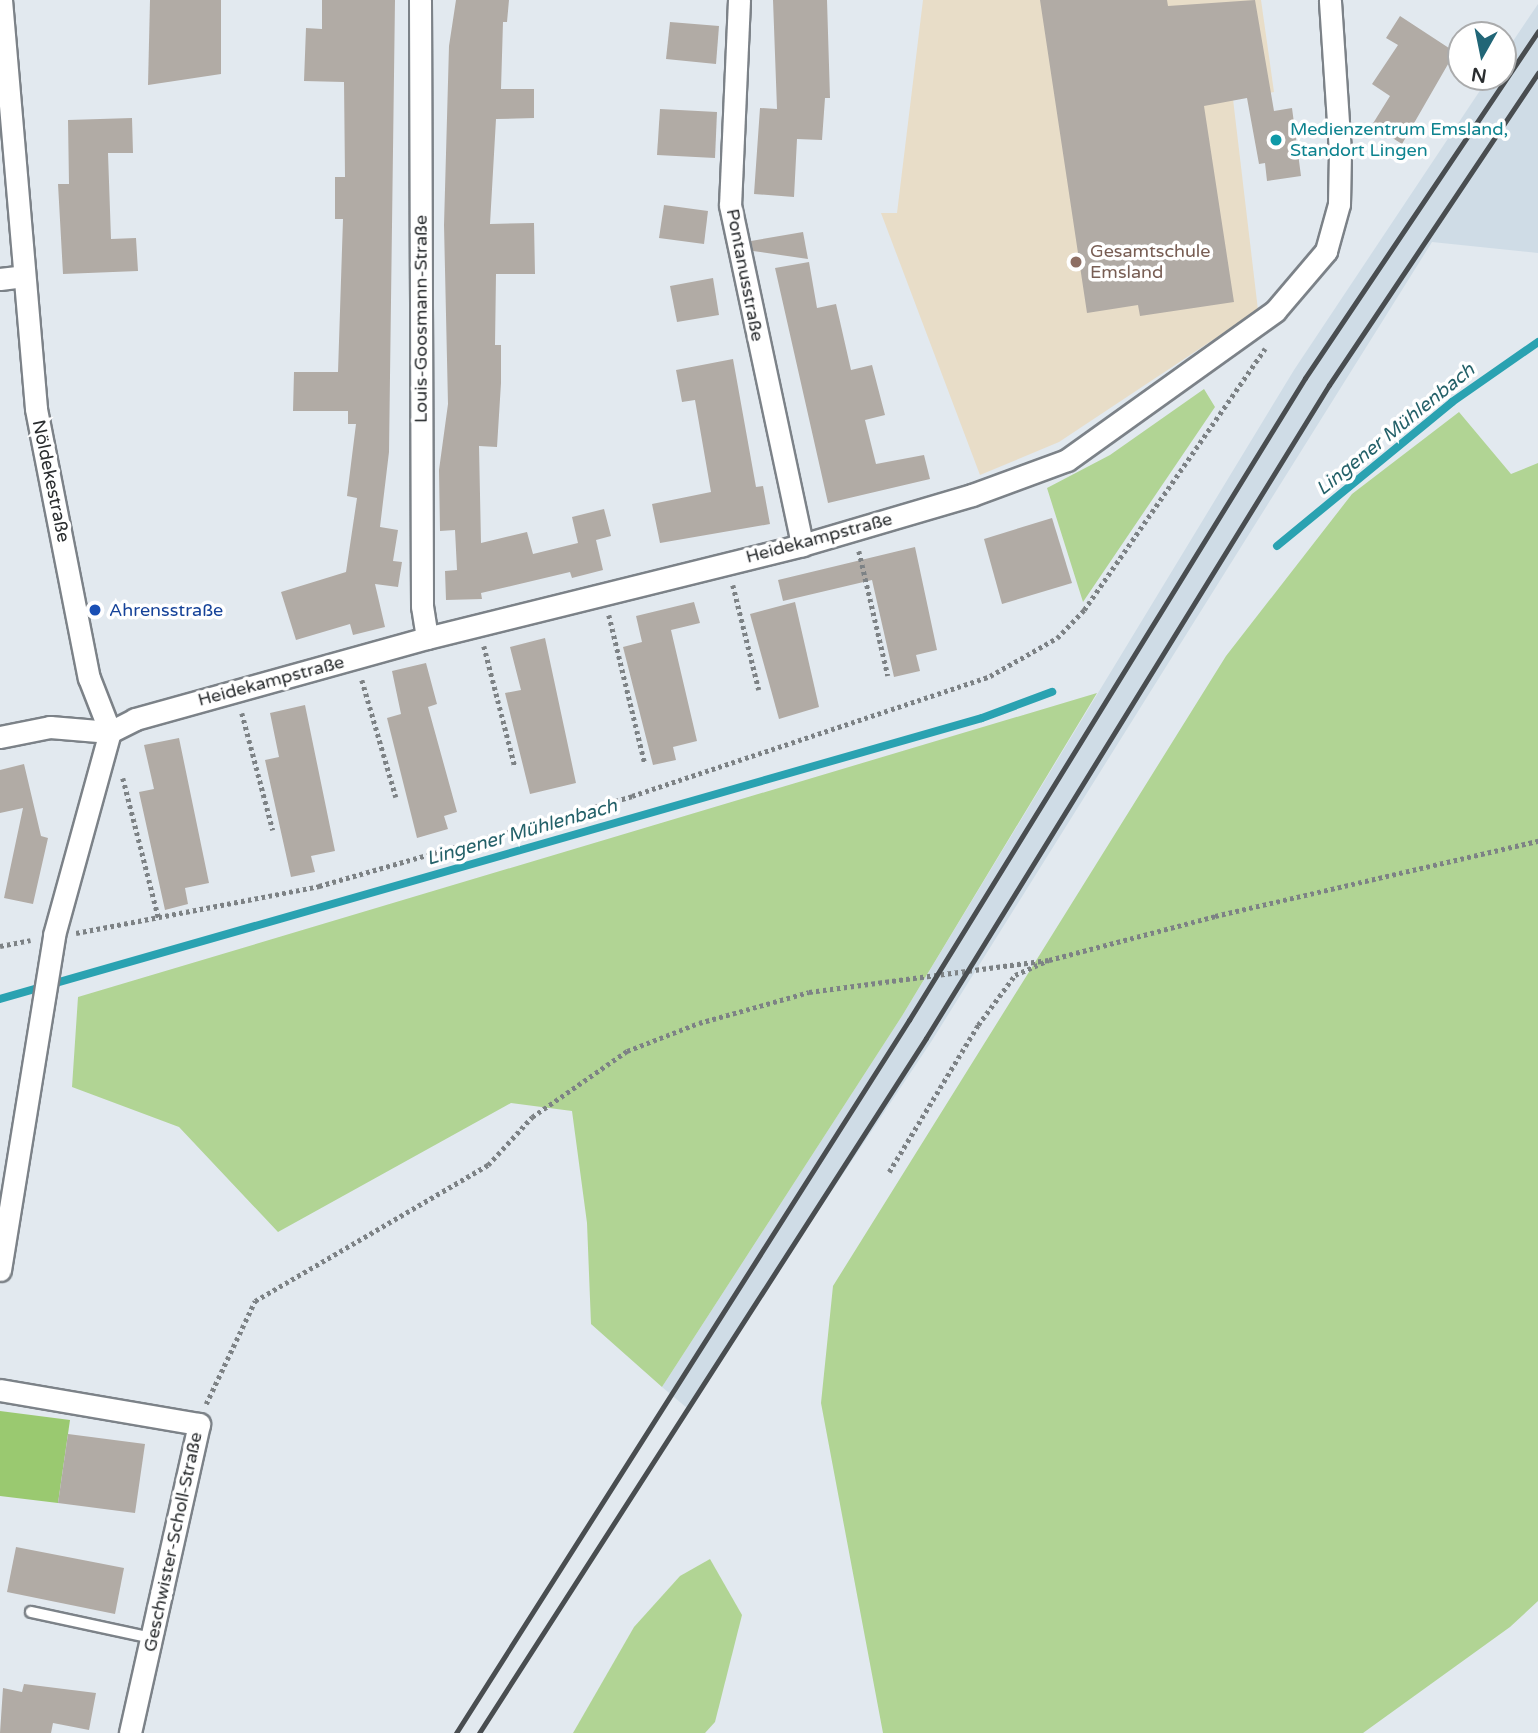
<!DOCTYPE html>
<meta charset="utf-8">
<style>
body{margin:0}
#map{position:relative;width:1538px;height:1733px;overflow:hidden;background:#e2e9ef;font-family:"Varela Round",sans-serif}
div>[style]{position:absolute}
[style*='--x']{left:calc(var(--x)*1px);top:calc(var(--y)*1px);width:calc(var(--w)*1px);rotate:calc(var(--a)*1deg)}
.built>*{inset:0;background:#cfdce6}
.education>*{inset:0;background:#e8ddc8}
.green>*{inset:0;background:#b1d494}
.forest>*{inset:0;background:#9ac970}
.stream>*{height:8px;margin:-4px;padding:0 4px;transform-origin:4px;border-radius:4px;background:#2aa2b1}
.building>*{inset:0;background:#b1aba5}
.path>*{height:4.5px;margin-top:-2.25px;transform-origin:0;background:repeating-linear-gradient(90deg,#7d8285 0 3.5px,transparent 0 7px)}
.roads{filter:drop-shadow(2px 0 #7c8288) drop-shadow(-2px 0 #7c8288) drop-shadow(0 2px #7c8288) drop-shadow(0 -2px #7c8288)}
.service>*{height:10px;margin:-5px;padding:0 5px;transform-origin:5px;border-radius:5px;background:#fff}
.minor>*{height:21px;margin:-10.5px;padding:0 10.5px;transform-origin:10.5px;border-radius:10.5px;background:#fff}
.rail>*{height:5px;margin:-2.5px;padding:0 2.5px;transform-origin:2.5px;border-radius:2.5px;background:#494d50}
.dots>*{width:19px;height:19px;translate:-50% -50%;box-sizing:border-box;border:4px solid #fff;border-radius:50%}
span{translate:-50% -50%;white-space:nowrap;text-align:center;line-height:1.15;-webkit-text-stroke:7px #fff;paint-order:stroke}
.culture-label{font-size:18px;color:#0d838f}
.left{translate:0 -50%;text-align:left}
.education-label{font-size:18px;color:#785e54}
.street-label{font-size:18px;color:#2a2d2f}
.transit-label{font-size:18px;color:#164399}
.water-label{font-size:19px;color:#246169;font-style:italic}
.north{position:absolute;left:1447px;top:21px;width:70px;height:70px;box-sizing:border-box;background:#fff;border:2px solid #aaabac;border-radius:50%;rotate:189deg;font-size:19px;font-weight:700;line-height:28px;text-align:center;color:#2a2d2f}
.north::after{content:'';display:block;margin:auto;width:24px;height:32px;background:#216677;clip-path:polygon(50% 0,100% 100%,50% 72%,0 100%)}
</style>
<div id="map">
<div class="built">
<div style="clip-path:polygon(1538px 4px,1538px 253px,1432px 242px,931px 1042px,687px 1408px,662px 1387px,902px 1016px,1294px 370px,1489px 77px,1503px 77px,1503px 56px)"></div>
</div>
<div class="education">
<div style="clip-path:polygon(923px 0,1261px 0,1274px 92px,1233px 99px,1258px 310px,1059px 442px,980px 475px,881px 213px,897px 213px)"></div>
</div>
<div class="green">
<div style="clip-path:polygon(1204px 389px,1215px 407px,1083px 602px,1047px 488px,1110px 455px)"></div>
<div style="clip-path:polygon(1459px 412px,1511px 474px,1538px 463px,1538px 1601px,1510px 1627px,1363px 1733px,883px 1733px,821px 1403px,833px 1286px,1226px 656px,1352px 494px)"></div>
<div style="clip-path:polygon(1097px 693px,902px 1016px,662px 1387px,591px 1324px,587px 1223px,572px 1111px,511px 1103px,278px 1232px,179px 1127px,72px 1087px,78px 997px)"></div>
<div style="clip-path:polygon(710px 1559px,742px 1615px,715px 1722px,705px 1733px,573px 1733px,634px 1627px,680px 1576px)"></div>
</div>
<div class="forest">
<div style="clip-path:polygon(0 1411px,70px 1420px,58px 1503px,0 1496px)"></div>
</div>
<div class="stream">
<div style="--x:1277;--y:546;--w:227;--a:-39.4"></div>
<div style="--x:1452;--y:402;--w:105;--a:-34.9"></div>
<div style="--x:0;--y:999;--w:1021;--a:-15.97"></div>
<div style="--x:982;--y:718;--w:75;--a:-20.4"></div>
</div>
<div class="building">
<div style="clip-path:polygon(150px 0,221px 0,221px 74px,148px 85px)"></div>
<div style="clip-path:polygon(322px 0,395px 0,389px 452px,380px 527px,398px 530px,393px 561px,402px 562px,398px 587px,375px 584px,385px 627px,353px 635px,350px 624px,296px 640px,281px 592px,346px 572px,357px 498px,347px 496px,356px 424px,348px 424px,348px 411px,293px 411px,294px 372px,338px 372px,343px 219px,335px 219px,335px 177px,345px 177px,344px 82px,304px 81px,306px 28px,322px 29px)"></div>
<div style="clip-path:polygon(456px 0,509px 0,507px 22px,503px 22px,501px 89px,534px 89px,534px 118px,496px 119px,490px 224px,534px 223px,535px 274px,496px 274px,495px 345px,501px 345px,501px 383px,497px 447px,479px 446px,481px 543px,527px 532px,533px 554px,578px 543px,572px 517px,604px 509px,611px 536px,596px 540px,603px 570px,572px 578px,570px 572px,481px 593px,482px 599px,446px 600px,445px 571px,457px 570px,455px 530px,440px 531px,439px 470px,448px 404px,444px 225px,449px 46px)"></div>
<div style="clip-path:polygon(773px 0,827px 0,830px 98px,825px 98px,822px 140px,797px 139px,794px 197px,754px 194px,760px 108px,777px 109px)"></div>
<div style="clip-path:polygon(1040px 0,1167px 0,1168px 6px,1255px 0,1274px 111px,1292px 108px,1301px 176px,1267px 181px,1265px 163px,1259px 164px,1247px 98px,1204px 106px,1234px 302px,1140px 316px,1138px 305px,1087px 313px)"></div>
<div style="clip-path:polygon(1400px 16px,1455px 52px,1402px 144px,1372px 125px,1390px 96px,1372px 84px,1398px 45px,1386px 38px)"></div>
<div style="clip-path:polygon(670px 22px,719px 26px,716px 64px,666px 59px)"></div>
<div style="clip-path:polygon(660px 109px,717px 112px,715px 158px,657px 155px)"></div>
<div style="clip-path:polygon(132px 118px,133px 153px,108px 153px,111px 239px,136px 238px,138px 271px,63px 274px,58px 184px,69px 184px,68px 120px)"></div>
<div style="clip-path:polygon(664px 205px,708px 211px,704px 244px,659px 238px)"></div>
<div style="clip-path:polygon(803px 232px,808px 259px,753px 251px,751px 241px)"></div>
<div style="clip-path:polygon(809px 262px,817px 308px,836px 304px,851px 370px,872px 365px,885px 415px,865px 420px,876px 464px,924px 455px,930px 479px,828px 503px,775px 268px)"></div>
<div style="clip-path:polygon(713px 278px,719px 315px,677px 322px,670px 286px)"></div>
<div style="clip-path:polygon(733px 359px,756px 487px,763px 486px,770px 524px,660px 543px,652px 504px,711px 492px,695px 400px,682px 402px,676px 370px)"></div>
<div style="clip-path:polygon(1052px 518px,1072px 583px,1002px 604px,984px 539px)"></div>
<div style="clip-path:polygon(915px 547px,937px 650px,916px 655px,920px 671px,894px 677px,872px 580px,783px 601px,778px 580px)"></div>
<div style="clip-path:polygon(694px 602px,700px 623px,671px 630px,697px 741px,673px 747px,676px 760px,653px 765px,623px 647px,642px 642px,636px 616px)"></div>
<div style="clip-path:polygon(795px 602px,819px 707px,779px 719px,750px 614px)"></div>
<div style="clip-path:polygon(545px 638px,576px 783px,530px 794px,505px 693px,521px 690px,510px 647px)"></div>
<div style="clip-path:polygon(426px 663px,437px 704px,428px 707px,457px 812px,444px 816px,448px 829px,417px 838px,387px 718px,401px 714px,392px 671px)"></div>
<div style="clip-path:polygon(305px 705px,335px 851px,311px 856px,315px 872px,291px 877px,265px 760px,279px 757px,270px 713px)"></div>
<div style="clip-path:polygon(179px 738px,209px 883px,185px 888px,188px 904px,165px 910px,139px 792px,154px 789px,144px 745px)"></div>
<div style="clip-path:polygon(24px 764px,41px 836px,48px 838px,33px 904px,4px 898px,23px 808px,0 813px,0 770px)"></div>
<div style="clip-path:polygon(68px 1434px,145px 1444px,135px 1513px,58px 1503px)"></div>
<div style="clip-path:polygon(16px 1547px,124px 1568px,115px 1614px,7px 1592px)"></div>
<div style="clip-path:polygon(24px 1684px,96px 1693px,89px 1730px,53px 1723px,51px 1733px,0 1733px,3px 1688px,22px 1692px)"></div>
</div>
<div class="path">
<div style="--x:859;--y:551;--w:128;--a:76.9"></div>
<div style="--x:733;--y:585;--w:108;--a:76.1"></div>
<div style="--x:609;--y:615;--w:153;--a:76.4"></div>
<div style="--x:484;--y:646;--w:125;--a:75.6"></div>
<div style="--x:362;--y:680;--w:122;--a:73.8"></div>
<div style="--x:242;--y:713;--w:121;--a:75.2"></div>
<div style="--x:123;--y:778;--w:146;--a:75.7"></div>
<div style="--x:76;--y:933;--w:248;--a:-10.9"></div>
<div style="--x:319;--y:886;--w:326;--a:-16"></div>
<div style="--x:632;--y:796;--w:378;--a:-18.5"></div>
<div style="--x:990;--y:676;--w:77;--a:-29.6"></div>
<div style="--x:1057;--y:638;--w:39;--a:-46"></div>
<div style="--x:1084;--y:610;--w:318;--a:-55.3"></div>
<div style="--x:0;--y:946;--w:31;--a:-11"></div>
<div style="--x:889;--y:1172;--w:172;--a:-58.8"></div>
<div style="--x:978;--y:1025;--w:62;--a:-53.5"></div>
<div style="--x:1015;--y:975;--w:37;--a:-24"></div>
<div style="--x:1049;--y:960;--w:172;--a:-14.8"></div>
<div style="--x:1215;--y:916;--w:332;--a:-13.1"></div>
<div style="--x:206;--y:1404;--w:114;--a:-64.6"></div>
<div style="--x:255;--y:1301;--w:270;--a:-30.3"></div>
<div style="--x:488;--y:1165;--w:65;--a:-47.5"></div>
<div style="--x:532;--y:1117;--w:116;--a:-34.8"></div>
<div style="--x:627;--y:1051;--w:77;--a:-21.3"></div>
<div style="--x:699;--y:1023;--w:114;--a:-15.7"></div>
<div style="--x:809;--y:992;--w:242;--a:-7.6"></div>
</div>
<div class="roads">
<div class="service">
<div style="--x:31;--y:1612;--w:124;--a:12.1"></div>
</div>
<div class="minor">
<div style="--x:1;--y:0;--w:410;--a:85.1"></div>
<div style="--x:36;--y:409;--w:274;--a:78.9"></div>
<div style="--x:89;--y:678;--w:58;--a:68.7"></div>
<div style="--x:420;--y:0;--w:606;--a:89.81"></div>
<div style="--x:422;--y:606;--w:32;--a:81"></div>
<div style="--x:739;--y:0;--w:205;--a:92.5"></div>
<div style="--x:730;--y:205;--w:348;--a:78"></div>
<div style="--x:0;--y:279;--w:24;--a:-7"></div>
<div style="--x:0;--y:737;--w:51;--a:-11.3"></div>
<div style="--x:50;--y:727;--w:60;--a:4.8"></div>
<div style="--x:0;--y:1270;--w:339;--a:-80.8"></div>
<div style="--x:54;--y:935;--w:211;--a:-74.6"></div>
<div style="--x:110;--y:732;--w:28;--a:-27"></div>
<div style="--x:135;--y:719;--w:303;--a:-15.5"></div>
<div style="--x:427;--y:638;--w:386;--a:-13.9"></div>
<div style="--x:802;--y:545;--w:177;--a:-16.4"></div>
<div style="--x:972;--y:495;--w:101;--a:-20.2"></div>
<div style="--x:1067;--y:460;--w:256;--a:-35.6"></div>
<div style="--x:1275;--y:311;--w:79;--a:-49.6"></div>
<div style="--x:1326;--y:251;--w:49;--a:-74.5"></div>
<div style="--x:1339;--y:204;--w:52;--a:-88.9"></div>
<div style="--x:1340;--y:152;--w:152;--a:-93.8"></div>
<div style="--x:0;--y:1390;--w:202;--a:9.7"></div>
<div style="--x:199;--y:1424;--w:317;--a:102.6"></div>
</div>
</div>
<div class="rail">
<div style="--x:456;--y:1733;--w:845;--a:-57.57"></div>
<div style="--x:909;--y:1020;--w:754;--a:-58.33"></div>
<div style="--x:1305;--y:378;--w:418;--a:-56.1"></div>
<div style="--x:479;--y:1733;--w:826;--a:-57.25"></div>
<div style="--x:926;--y:1038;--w:767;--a:-58.32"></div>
<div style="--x:1329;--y:385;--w:376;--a:-56.2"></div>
</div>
<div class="dots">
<div style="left:1276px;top:140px;background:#0f9aa8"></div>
<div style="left:1076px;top:262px;background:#8d6e63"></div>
<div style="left:95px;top:610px;background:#1a4fb4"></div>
</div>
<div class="culture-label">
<span class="left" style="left:1290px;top:140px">Medienzentrum Emsland,<br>Standort Lingen</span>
</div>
<div class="education-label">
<span class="left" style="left:1090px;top:262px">Gesamtschule<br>Emsland</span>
</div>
<div class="street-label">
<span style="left:745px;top:275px;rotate:79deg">Pontanusstraße</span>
<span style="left:421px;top:319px;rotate:-90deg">Louis-Goosmann-Straße</span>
<span style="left:51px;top:481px;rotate:78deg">Nöldekestraße</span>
<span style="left:819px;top:538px;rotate:-15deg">Heidekampstraße</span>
<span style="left:271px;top:681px;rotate:-15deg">Heidekampstraße</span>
<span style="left:173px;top:1542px;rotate:-78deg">Geschwister-Scholl-Straße</span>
</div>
<div class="transit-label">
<span class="left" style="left:109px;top:610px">Ahrensstraße</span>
</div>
<div class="water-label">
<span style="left:1396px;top:430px;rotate:-39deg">Lingener Mühlenbach</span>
<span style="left:522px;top:833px;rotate:-16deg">Lingener Mühlenbach</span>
</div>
<div class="north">N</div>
</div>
